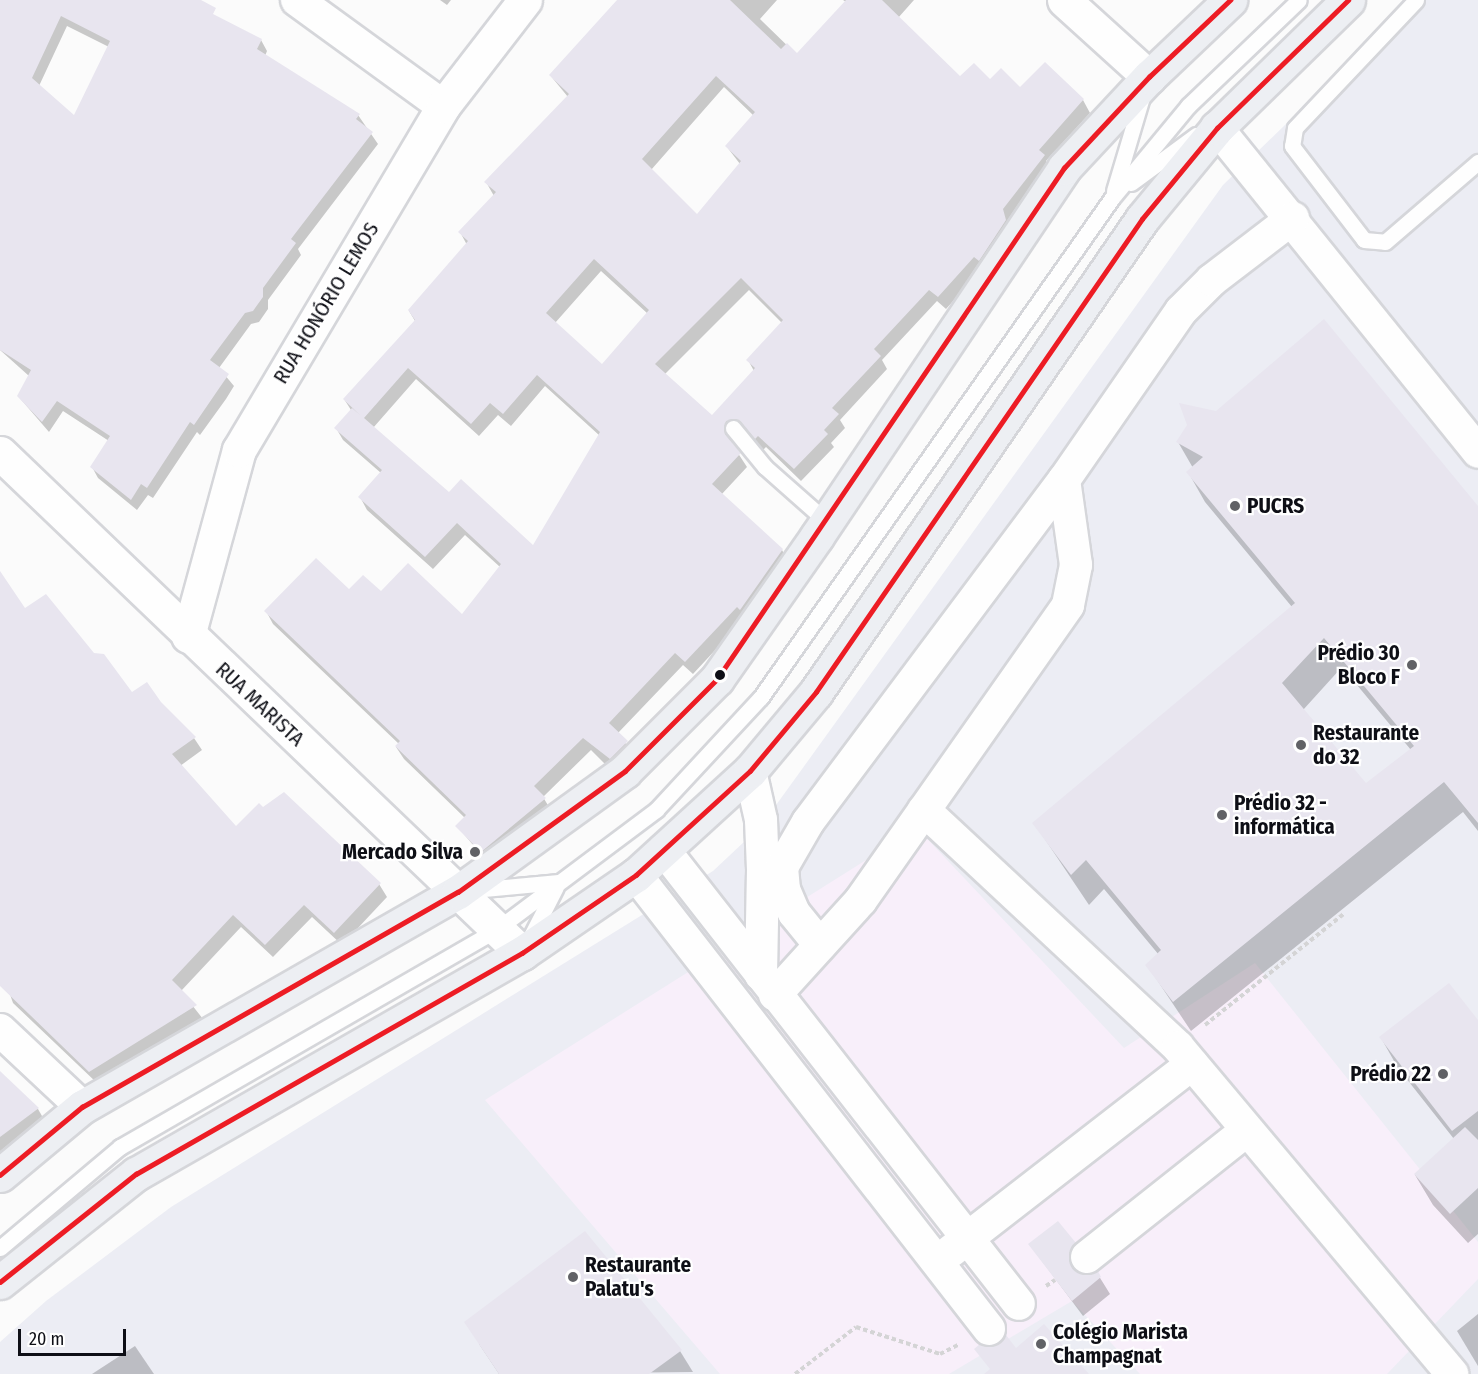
<!DOCTYPE html>
<meta charset="utf-8">
<style>
body{margin:0}
#map{position:relative;width:1478px;height:1374px;overflow:hidden;background:#fbfbfb;font-family:"Fira Sans Condensed",sans-serif}
div>[style]{position:absolute}
[style*='--x']{left:calc(var(--x)*1px);top:calc(var(--y)*1px);width:calc(var(--w)*1px);rotate:calc(var(--a)*1deg)}
.built>*{inset:0;background:#ecedf4}
.green>*{inset:0;background:#f8effa}
.shadow>*{inset:0;background:#0003}
.building>*{inset:0;background:#e8e5ef}
.path>*{height:4px;margin-top:-2px;transform-origin:0;background:repeating-linear-gradient(90deg,#d4d4d5 0 4.5px,transparent 0 7.5px)}
.roads{filter:drop-shadow(2px 0 #d5d6da) drop-shadow(-2px 0 #d5d6da) drop-shadow(0 2px #d5d6da) drop-shadow(0 -2px #d5d6da)}
.service>*{height:15px;margin:-7.5px;padding:0 7.5px;transform-origin:7.5px;border-radius:7.5px;background:#fefefe}
.minor>*{height:32px;margin:-16px;padding:0 16px;transform-origin:16px;border-radius:16px;background:#fefefe}
.tertiary>*{height:33px;margin:-16.5px;padding:0 16.5px;transform-origin:16.5px;border-radius:16.5px;background:#fefefe}
.primary>*{height:33px;margin:-16.5px;padding:0 16.5px;transform-origin:16.5px;border-radius:16.5px;background:#edeff3}
.bus-1>*{height:4.5px;margin:-2.25px;padding:0 2.25px;transform-origin:2.25px;border-radius:2.25px;background:#ed1c24}
.dots>*{width:16px;height:16px;translate:-50% -50%;box-sizing:border-box;border:3px solid #fff;border-radius:50%}
span{translate:-50% -50%;white-space:nowrap;text-align:center;line-height:1.15;-webkit-text-stroke:4.5px #fff;paint-order:stroke}
.street-label{font-size:21px;color:#0e0f16}
.poi-label{font-size:21px;color:#0e0f16;font-weight:700}
.left{translate:0 -50%;text-align:left}
.right{translate:-100% -50%;text-align:right}
.scale{position:absolute;left:18px;top:1329px;width:108px;height:27px;box-sizing:border-box;border:3px solid #0e0f16;border-top:0;padding-left:8px;font-size:18px;line-height:21px;white-space:nowrap;color:#0e0f16;-webkit-text-stroke:4px #fff;paint-order:stroke}
</style>
<div id="map">
<div class="built">
<div style="clip-path:polygon(1414px 0,1478px 0,1478px 1374px,0 1374px,0 1342px,46px 1301px,171px 1207px,713px 871px,761px 826px,1223px 185px)"></div>
</div>
<div class="green">
<div style="clip-path:polygon(917px 828px,1124px 1048px,1255px 963px,1478px 1242px,1478px 1279px,1387px 1374px,1140px 1374px,1072px 1301px,949px 1374px,720px 1374px,485px 1100px)"></div>
</div>
<div class="shadow">
<div style="clip-path:polygon(evenodd,0 0,184px 0,261px 40px,267px 51px,265px 56px,358px 115px,378px 144px,298px 249px,301px 255px,268px 300px,268px 309px,259px 322px,251px 324px,219px 368px,234px 386px,226px 399px,200px 435px,197px 432px,153px 498px,148px 495px,137px 510px,98px 478px,92px 467px,109px 441px,63px 411px,49px 432px,18px 396px,29px 376px,0 350px,0 0,67px 26px,109px 47px,75px 117px,39px 86px,67px 26px)"></div>
<div style="clip-path:polygon(440px 0,451px 0,447px 5px)"></div>
<div style="clip-path:polygon(evenodd,618px 0,777px 0,760px 19px,797px 55px,846px 2px,843px 0,914px 0,898px 18px,960px 79px,990px 81px,1083px 100px,1090px 113px,1046px 161px,1051px 169px,982px 269px,946px 309px,937px 301px,882px 360px,887px 369px,840px 420px,845px 428px,831px 443px,834px 447px,801px 481px,766px 447px,763px 450px,749px 434px,733px 433px,732px 444px,747px 467px,721px 495px,782px 550px,789px 563px,744px 619px,693px 674px,683px 665px,618px 733px,634px 755px,620px 769px,605px 764px,591px 750px,543px 797px,552px 812px,489px 864px,457px 826px,465px 818px,404px 759px,396px 747px,399px 744px,273px 624px,266px 611px,349px 591px,462px 616px,500px 567px,465px 535px,433px 569px,367px 510px,360px 497px,381px 473px,343px 440px,336px 428px,351px 410px,344px 399px,415px 321px,409px 311px,467px 245px,460px 232px,494px 196px,486px 182px,568px 97px,550px 75px,618px 0,724px 87px,754px 116px,727px 147px,740px 164px,697px 216px,651px 170px,724px 87px,618px 0,601px 271px,648px 314px,602px 366px,555px 323px,601px 271px,618px 0,749px 290px,782px 323px,748px 360px,754px 371px,712px 417px,664px 375px,749px 290px,618px 0,416px 379px,479px 436px,498px 415px,511px 426px,545px 386px,600px 436px,533px 547px,449px 494px,373px 428px,416px 379px)"></div>
<div style="clip-path:polygon(evenodd,1178px 442px,1478px 509px,1478px 831px,1463px 812px,1191px 1031px,1147px 965px,1159px 955px,1104px 889px,1089px 905px,1034px 823px,1292px 607px,1205px 502px,1188px 472px,1193px 468px,1178px 442px,1342px 667px,1411px 750px,1366px 785px,1303px 710px,1342px 667px)"></div>
<div style="clip-path:polygon(0 574px,25px 610px,93px 655px,132px 694px,159px 703px,194px 738px,202px 750px,180px 766px,236px 828px,379px 884px,387px 897px,342px 945px,312px 917px,273px 957px,241px 927px,181px 991px,203px 1019px,98px 1084px,13px 1003px,0 966px)"></div>
<div style="clip-path:polygon(1478px 1022px,1478px 1234px,1468px 1243px,1433px 1205px,1415px 1175px,1454px 1139px,1398px 1068px,1381px 1038px)"></div>
<div style="clip-path:polygon(0 1073px,38px 1109px,46px 1123px,0 1158px)"></div>
<div style="clip-path:polygon(1074px 1244px,1084px 1261px,1079px 1274px,1097px 1273px,1110px 1294px,1083px 1316px,1030px 1245px)"></div>
<div style="clip-path:polygon(1478px 1314px,1478px 1366px,1457px 1331px)"></div>
<div style="clip-path:polygon(479px 1344px,680px 1351px,693px 1372px,499px 1374px)"></div>
<div style="clip-path:polygon(135px 1346px,154px 1374px,92px 1374px)"></div>
</div>
<div class="building">
<div style="clip-path:polygon(evenodd,0 0,201px 0,216px 8px,213px 14px,262px 39px,257px 49px,360px 114px,356px 119px,373px 132px,291px 239px,296px 243px,263px 288px,263px 297px,253px 311px,245px 313px,210px 360px,229px 374px,220px 387px,194px 425px,190px 422px,147px 488px,141px 484px,131px 500px,90px 467px,110px 436px,57px 401px,42px 422px,17px 396px,31px 370px,0 350px,0 0,61px 16px,110px 41px,74px 115px,32px 78px,61px 16px)"></div>
<div style="clip-path:polygon(evenodd,617px 0,730px 0,781px 49px,787px 43px,797px 53px,846px 0,882px 0,960px 76px,974px 63px,990px 79px,1001px 68px,1020px 87px,1045px 62px,1084px 99px,1039px 150px,1045px 155px,1003px 209px,1006px 220px,979px 261px,974px 257px,938px 297px,929px 290px,874px 349px,881px 356px,832px 408px,839px 414px,824px 430px,828px 434px,794px 469px,758px 436px,755px 439px,740px 421px,726px 421px,725px 434px,741px 453px,712px 484px,783px 549px,740px 610px,737px 607px,685px 662px,675px 653px,609px 723px,628px 741px,610px 759px,583px 738px,534px 786px,546px 798px,481px 852px,455px 826px,466px 815px,395px 746px,400px 741px,264px 611px,316px 558px,349px 589px,363px 575px,381px 591px,408px 563px,462px 614px,501px 564px,457px 523px,425px 557px,358px 497px,382px 470px,334px 428px,352px 408px,360px 415px,343px 399px,415px 320px,408px 310px,468px 241px,458px 232px,496px 192px,484px 182px,569px 94px,549px 75px,617px 0,716px 76px,755px 112px,725px 146px,741px 161px,697px 214px,642px 159px,716px 76px,617px 0,594px 259px,649px 310px,602px 364px,546px 313px,594px 259px,617px 0,741px 278px,783px 320px,746px 360px,755px 368px,712px 415px,655px 364px,741px 278px,617px 0,408px 368px,471px 424px,490px 403px,503px 414px,537px 375px,600px 432px,533px 545px,461px 479px,449px 492px,364px 418px,408px 368px)"></div>
<div style="clip-path:polygon(evenodd,1324px 319px,1478px 506px,1478px 823px,1444px 782px,1173px 1002px,1145px 965px,1161px 950px,1086px 860px,1071px 875px,1032px 823px,1295px 603px,1186px 472px,1203px 457px,1176px 442px,1187px 425px,1179px 403px,1216px 411px,1324px 319px,1324px 638px,1414px 746px,1366px 783px,1282px 683px,1324px 638px)"></div>
<div style="clip-path:polygon(0 571px,25px 608px,46px 594px,94px 653px,104px 654px,132px 692px,147px 682px,161px 702px,196px 737px,172px 754px,236px 826px,259px 803px,263px 807px,284px 792px,381px 883px,334px 933px,304px 905px,265px 945px,233px 915px,172px 980px,197px 1005px,89px 1072px,0 986px)"></div>
<div style="clip-path:polygon(1449px 983px,1478px 1020px,1478px 1111px,1452px 1131px,1379px 1037px)"></div>
<div style="clip-path:polygon(0 1071px,39px 1108px,0 1137px)"></div>
<div style="clip-path:polygon(1465px 1127px,1478px 1140px,1478px 1188px,1450px 1214px,1414px 1174px)"></div>
<div style="clip-path:polygon(1058px 1221px,1076px 1243px,1069px 1259px,1073px 1269px,1081px 1274px,1098px 1271px,1101px 1277px,1072px 1301px,1028px 1244px)"></div>
<div style="clip-path:polygon(585px 1231px,682px 1350px,649px 1374px,499px 1374px,464px 1322px)"></div>
<div style="clip-path:polygon(1044px 1324px,1089px 1374px,984px 1374px,990px 1369px,974px 1349px,980px 1344px,1000px 1344px,1006px 1335px,1016px 1348px)"></div>
</div>
<div class="path">
<div style="--x:1205;--y:1025;--w:179;--a:-38.7"></div>
<div style="--x:1046;--y:1286;--w:11;--a:-34"></div>
<div style="--x:795;--y:1374;--w:77;--a:-37.6"></div>
<div style="--x:856;--y:1327;--w:88;--a:17.8"></div>
<div style="--x:940;--y:1354;--w:20;--a:-27"></div>
</div>
<div class="roads">
<div class="service">
<div style="--x:1416;--y:0;--w:176;--a:133.4"></div>
<div style="--x:1295;--y:128;--w:18;--a:99"></div>
<div style="--x:1292;--y:146;--w:118;--a:52.5"></div>
<div style="--x:1364;--y:240;--w:21;--a:5"></div>
<div style="--x:1385;--y:242;--w:123;--a:-40.7"></div>
<div style="--x:1131;--y:183;--w:81;--a:-36.4"></div>
<div style="--x:1114;--y:191;--w:101;--a:-73.4"></div>
<div style="--x:733;--y:428;--w:50;--a:50.6"></div>
<div style="--x:765;--y:467;--w:81;--a:41.5"></div>
<div style="--x:473;--y:890;--w:86;--a:-5.3"></div>
<div style="--x:530;--y:938;--w:57;--a:-63"></div>
<div style="--x:0;--y:1248;--w:157;--a:-40.1"></div>
<div style="--x:120;--y:1147;--w:435;--a:-30"></div>
<div style="--x:497;--y:929;--w:199;--a:-36.8"></div>
<div style="--x:656;--y:810;--w:154;--a:-47.1"></div>
<div style="--x:761;--y:697;--w:610;--a:-54.88"></div>
<div style="--x:1112;--y:198;--w:119;--a:-50.4"></div>
<div style="--x:1188;--y:106;--w:153;--a:-43.7"></div>
</div>
<div class="minor">
<div style="--x:297;--y:0;--w:180;--a:36"></div>
<div style="--x:1217;--y:128;--w:416;--a:51.1"></div>
<div style="--x:750;--y:771;--w:50;--a:77.3"></div>
<div style="--x:761;--y:820;--w:50;--a:87.7"></div>
<div style="--x:763;--y:870;--w:105;--a:91.1"></div>
<div style="--x:924;--y:810;--w:347;--a:43"></div>
<div style="--x:1178;--y:1047;--w:427;--a:50"></div>
<div style="--x:664;--y:850;--w:576;--a:51.98"></div>
<div style="--x:636;--y:875;--w:575;--a:52.13"></div>
<div style="--x:820;--y:945;--w:41;--a:-129.1"></div>
<div style="--x:794;--y:913;--w:25;--a:-113"></div>
<div style="--x:784;--y:890;--w:23;--a:-95"></div>
<div style="--x:782;--y:867;--w:52;--a:-60"></div>
<div style="--x:808;--y:822;--w:427;--a:-53.2"></div>
<div style="--x:1064;--y:480;--w:206;--a:-55.3"></div>
<div style="--x:1181;--y:311;--w:44;--a:-45"></div>
<div style="--x:1212;--y:280;--w:102;--a:-37.4"></div>
<div style="--x:775;--y:995;--w:128;--a:-47.8"></div>
<div style="--x:861;--y:900;--w:360;--a:-54.9"></div>
<div style="--x:1068;--y:605;--w:41;--a:-78.7"></div>
<div style="--x:1076;--y:565;--w:86;--a:-98"></div>
<div style="--x:0;--y:1030;--w:112;--a:43.2"></div>
<div style="--x:951;--y:1251;--w:305;--a:-37.8"></div>
<div style="--x:1087;--y:1257;--w:204;--a:-38.4"></div>
</div>
<div class="tertiary">
<div style="--x:1064;--y:0;--w:115;--a:42.2"></div>
<div style="--x:0;--y:453;--w:723;--a:43.77"></div>
<div style="--x:188;--y:636;--w:193;--a:-74.7"></div>
<div style="--x:239;--y:450;--w:400;--a:-59.3"></div>
<div style="--x:443;--y:106;--w:134;--a:-52.3"></div>
</div>
<div class="primary">
<div style="--x:0;--y:1175;--w:107;--a:-39.7"></div>
<div style="--x:82;--y:1107;--w:433;--a:-29.8"></div>
<div style="--x:458;--y:892;--w:206;--a:-35.9"></div>
<div style="--x:625;--y:771;--w:130;--a:-45"></div>
<div style="--x:717;--y:679;--w:174;--a:-55"></div>
<div style="--x:817;--y:536;--w:443;--a:-56.1"></div>
<div style="--x:1064;--y:168;--w:125;--a:-47"></div>
<div style="--x:1149;--y:77;--w:112;--a:-43.5"></div>
<div style="--x:0;--y:1282;--w:174;--a:-38.5"></div>
<div style="--x:136;--y:1174;--w:445;--a:-29.8"></div>
<div style="--x:522;--y:953;--w:138;--a:-34.4"></div>
<div style="--x:636;--y:875;--w:154;--a:-42.4"></div>
<div style="--x:750;--y:771;--w:103;--a:-50.1"></div>
<div style="--x:816;--y:692;--w:574;--a:-55.42"></div>
<div style="--x:1142;--y:219;--w:118;--a:-50.5"></div>
<div style="--x:1217;--y:128;--w:183;--a:-44.3"></div>
</div>
</div>
<div class="bus-1">
<div style="--x:0;--y:1175;--w:107;--a:-39.7"></div>
<div style="--x:82;--y:1107;--w:433;--a:-29.8"></div>
<div style="--x:458;--y:892;--w:206;--a:-35.9"></div>
<div style="--x:625;--y:771;--w:130;--a:-45"></div>
<div style="--x:717;--y:679;--w:618;--a:-55.82"></div>
<div style="--x:1064;--y:168;--w:125;--a:-47"></div>
<div style="--x:1149;--y:77;--w:112;--a:-43.5"></div>
<div style="--x:0;--y:1282;--w:174;--a:-38.5"></div>
<div style="--x:136;--y:1174;--w:445;--a:-29.8"></div>
<div style="--x:522;--y:953;--w:138;--a:-34.4"></div>
<div style="--x:636;--y:875;--w:154;--a:-42.4"></div>
<div style="--x:750;--y:771;--w:103;--a:-50.1"></div>
<div style="--x:816;--y:692;--w:574;--a:-55.42"></div>
<div style="--x:1142;--y:219;--w:118;--a:-50.5"></div>
<div style="--x:1217;--y:128;--w:183;--a:-44.3"></div>
</div>
<div class="dots">
<div style="left:1235px;top:506px;background:#616266"></div>
<div style="left:1412px;top:665px;background:#616266"></div>
<div style="left:720px;top:675px;background:#0e0f16"></div>
<div style="left:1301px;top:745px;background:#616266"></div>
<div style="left:1222px;top:815px;background:#616266"></div>
<div style="left:475px;top:852px;background:#616266"></div>
<div style="left:1443px;top:1074px;background:#616266"></div>
<div style="left:573px;top:1277px;background:#616266"></div>
<div style="left:1041px;top:1344px;background:#616266"></div>
</div>
<div class="street-label">
<span style="left:326px;top:303px;rotate:-59deg">RUA HONÓRIO LEMOS</span>
<span style="left:260px;top:704px;rotate:43deg">RUA MARISTA</span>
</div>
<div class="poi-label">
<span class="left" style="left:1247px;top:506px">PUCRS</span>
<span class="right" style="left:1400px;top:665px">Prédio 30<br>Bloco F</span>
<span class="left" style="left:1313px;top:745px">Restaurante<br>do 32</span>
<span class="left" style="left:1234px;top:815px">Prédio 32 -<br>informática</span>
<span class="right" style="left:463px;top:852px">Mercado Silva</span>
<span class="right" style="left:1431px;top:1074px">Prédio 22</span>
<span class="left" style="left:585px;top:1277px">Restaurante<br>Palatu's</span>
<span class="left" style="left:1053px;top:1344px">Colégio Marista<br>Champagnat</span>
</div>
<div class="scale">20 m</div>
</div>
